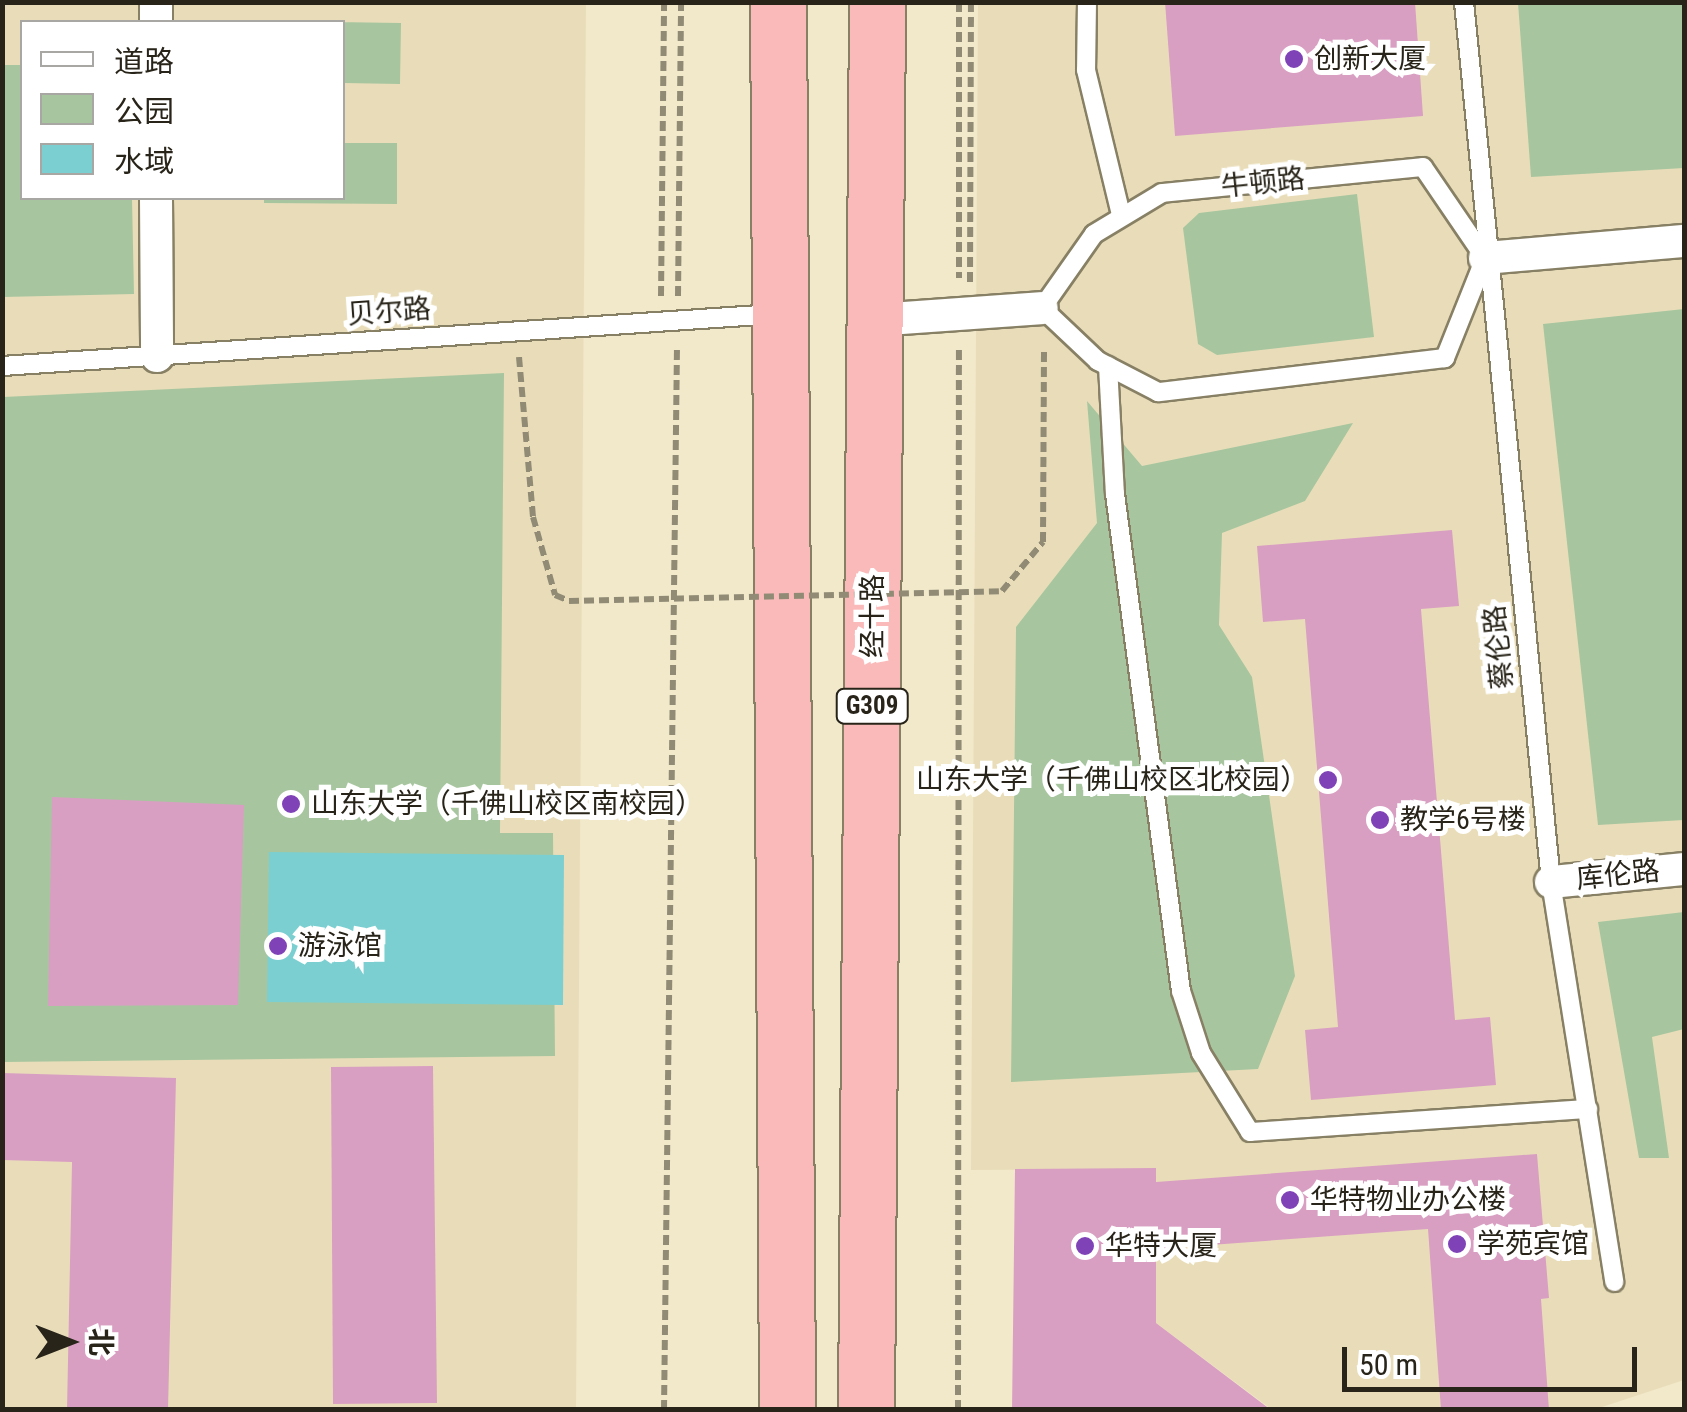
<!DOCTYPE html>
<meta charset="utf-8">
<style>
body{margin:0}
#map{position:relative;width:1687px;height:1412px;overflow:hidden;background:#f2e9cb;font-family:"Roboto Condensed","Noto Sans SC",sans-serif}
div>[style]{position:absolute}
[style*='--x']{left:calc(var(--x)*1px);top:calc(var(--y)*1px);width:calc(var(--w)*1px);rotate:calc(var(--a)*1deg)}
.built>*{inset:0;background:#e9ddb9}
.green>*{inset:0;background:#a7c69f}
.water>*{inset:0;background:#7bcfd0}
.building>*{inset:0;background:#d99fc2}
.path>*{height:6px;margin-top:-3px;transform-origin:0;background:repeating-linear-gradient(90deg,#918b76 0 10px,transparent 0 15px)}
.roads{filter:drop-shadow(2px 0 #888065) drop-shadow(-2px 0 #888065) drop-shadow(0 2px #888065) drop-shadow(0 -2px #888065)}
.service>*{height:18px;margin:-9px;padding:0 9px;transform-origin:9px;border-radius:9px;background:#fff}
.minor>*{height:32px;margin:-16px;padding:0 16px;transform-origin:16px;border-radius:16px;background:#fff}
.trunk>*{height:55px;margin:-27.5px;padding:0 27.5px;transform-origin:27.5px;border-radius:27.5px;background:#fbbaba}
.path-bridge>*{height:6px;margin-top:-3px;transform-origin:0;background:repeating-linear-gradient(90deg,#918b76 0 10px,transparent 0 15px)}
.dots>*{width:28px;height:28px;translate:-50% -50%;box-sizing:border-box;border:5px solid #fff;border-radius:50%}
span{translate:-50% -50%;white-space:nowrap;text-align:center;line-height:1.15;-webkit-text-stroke:10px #fff;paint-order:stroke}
.shield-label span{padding:2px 8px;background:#fff;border:2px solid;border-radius:8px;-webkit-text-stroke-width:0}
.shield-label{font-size:25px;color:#282419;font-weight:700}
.poi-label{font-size:28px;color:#282419}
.left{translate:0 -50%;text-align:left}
.right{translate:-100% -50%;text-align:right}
.street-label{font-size:28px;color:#282419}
.frame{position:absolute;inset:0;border:5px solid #282419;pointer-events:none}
.legend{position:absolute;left:20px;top:20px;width:325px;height:180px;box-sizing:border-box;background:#fff;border:2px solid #a9a7a3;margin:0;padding:12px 18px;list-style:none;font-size:30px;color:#282419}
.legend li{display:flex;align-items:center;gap:20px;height:50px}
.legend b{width:50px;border:2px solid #a9a7a3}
.north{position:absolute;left:20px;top:1292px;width:100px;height:100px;-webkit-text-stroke:8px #fff;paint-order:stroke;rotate:90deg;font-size:28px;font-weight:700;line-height:40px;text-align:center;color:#282419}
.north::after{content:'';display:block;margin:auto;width:35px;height:45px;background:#282419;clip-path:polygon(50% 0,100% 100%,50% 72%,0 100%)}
.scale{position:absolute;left:1342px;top:1347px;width:295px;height:45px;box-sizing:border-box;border:5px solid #282419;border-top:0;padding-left:12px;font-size:30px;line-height:35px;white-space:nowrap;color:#282419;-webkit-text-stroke:8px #fff;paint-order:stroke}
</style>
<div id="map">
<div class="built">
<div style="clip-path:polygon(evenodd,3px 3px,586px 3px,576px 1409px,3px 1410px,3px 3px,22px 22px,342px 22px,342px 198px,22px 198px,22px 22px)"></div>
<div style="clip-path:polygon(978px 3px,1684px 3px,1684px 1380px,1596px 1409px,1271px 1409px,1156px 1323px,1156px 1169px,971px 1170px)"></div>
</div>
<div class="green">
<div style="clip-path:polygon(1518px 3px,1684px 3px,1684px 168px,1531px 177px)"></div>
<div style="clip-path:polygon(269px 21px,401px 23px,400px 84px,343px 83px,342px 22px)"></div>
<div style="clip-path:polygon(3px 65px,22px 65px,22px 198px,132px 198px,134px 294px,3px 297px)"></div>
<div style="clip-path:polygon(343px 143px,397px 143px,397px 204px,264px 203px,264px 198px,342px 198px)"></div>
<div style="clip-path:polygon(1357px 194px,1374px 337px,1217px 355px,1198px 344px,1183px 228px,1199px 213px)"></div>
<div style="clip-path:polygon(1684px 309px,1684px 820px,1598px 825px,1543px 324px)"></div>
<div style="clip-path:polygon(504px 373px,500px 833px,553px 833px,555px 1056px,3px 1062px,3px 397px)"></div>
<div style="clip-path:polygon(1087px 401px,1142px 466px,1353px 423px,1305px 501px,1222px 533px,1219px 625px,1252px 677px,1295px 976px,1258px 1069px,1011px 1082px,1016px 627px,1097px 523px)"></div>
<div style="clip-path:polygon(1684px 912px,1684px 1029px,1652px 1037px,1669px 1158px,1639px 1158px,1598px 922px)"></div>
</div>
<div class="water">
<div style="clip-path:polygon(269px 852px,564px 855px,563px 1005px,267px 1002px)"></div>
</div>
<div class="building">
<div style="clip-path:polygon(1165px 2px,1415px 2px,1423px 116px,1175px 136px)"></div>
<div style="clip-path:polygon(1452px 530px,1459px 606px,1421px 609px,1455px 1020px,1490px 1017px,1496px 1085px,1311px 1100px,1305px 1030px,1338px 1027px,1305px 619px,1263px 622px,1257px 546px)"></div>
<div style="clip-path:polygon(52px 797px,244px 805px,238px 1005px,48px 1006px)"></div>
<div style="clip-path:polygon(433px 1066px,437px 1403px,333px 1404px,331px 1067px)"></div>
<div style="clip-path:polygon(2px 1073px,176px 1078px,168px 1410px,67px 1410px,72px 1162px,2px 1160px)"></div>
<div style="clip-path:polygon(1537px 1154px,1549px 1298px,1541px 1299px,1549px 1410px,1441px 1410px,1428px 1229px,1156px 1249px,1156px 1323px,1271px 1410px,1012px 1410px,1015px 1169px,1156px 1168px,1156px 1182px)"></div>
</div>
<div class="path">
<div style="--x:959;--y:2;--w:276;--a:90"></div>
<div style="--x:970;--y:282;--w:280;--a:-89.8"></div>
<div style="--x:661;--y:296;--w:294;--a:-89.4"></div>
<div style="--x:678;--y:296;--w:294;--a:-89.4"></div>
<div style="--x:519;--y:357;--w:161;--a:85"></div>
<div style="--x:533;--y:517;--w:81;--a:74.2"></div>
<div style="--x:555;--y:595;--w:15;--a:23"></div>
<div style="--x:1002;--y:591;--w:64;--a:-50.1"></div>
<div style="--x:1043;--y:542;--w:193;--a:-89.7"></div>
<div style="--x:664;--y:1410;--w:1061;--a:-89.3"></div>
<div style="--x:958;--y:1410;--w:1064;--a:-89.95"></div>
</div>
<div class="roads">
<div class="service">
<div style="--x:1087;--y:2;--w:68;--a:90.8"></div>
<div style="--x:1086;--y:70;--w:149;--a:76.4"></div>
<div style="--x:1464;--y:2;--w:884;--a:84.35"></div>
<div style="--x:1551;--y:882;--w:405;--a:81"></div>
<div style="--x:1423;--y:167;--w:110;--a:55.7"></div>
<div style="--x:1485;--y:258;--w:108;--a:111.8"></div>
<div style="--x:1445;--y:358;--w:289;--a:173.2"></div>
<div style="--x:1158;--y:392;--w:68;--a:-152.7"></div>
<div style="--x:1098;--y:361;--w:77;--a:-136.6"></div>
<div style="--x:1042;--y:308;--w:90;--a:-54.9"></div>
<div style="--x:1094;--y:234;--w:79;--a:-31.1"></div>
<div style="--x:1162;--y:193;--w:262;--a:-5.7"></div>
<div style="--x:2;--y:366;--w:775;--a:-3.85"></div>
<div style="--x:1108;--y:366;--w:128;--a:86.9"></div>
<div style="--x:1115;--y:494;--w:501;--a:82.44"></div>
<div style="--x:1181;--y:991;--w:65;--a:72.1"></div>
<div style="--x:1201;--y:1053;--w:93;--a:58.2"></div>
<div style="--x:1250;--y:1132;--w:339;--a:-3.9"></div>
</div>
<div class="minor">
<div style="--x:156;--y:2;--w:20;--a:90"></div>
<div style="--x:156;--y:198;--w:158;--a:89.6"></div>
<div style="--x:1485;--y:258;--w:200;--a:-4.9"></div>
<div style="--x:875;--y:320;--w:167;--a:-4.1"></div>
<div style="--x:1551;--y:882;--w:134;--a:-5.6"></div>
</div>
<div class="trunk">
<div style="--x:778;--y:2;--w:1408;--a:89.63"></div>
<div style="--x:866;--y:1410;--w:1408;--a:-89.55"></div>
</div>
</div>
<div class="path-bridge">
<div style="--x:569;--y:601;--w:433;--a:-1.3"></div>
</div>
<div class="dots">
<div style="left:1294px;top:59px;background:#7f42b7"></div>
<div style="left:1328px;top:780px;background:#7f42b7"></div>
<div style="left:291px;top:804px;background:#7f42b7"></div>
<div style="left:1380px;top:820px;background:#7f42b7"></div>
<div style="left:278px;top:946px;background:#7f42b7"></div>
<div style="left:1290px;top:1200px;background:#7f42b7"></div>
<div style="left:1457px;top:1244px;background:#7f42b7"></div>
<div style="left:1085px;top:1246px;background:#7f42b7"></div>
</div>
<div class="shield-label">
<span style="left:872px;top:706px">G309</span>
</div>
<div class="poi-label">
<span class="left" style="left:1314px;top:59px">创新大厦</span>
<span class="right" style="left:1308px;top:780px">山东大学（千佛山校区北校园）</span>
<span class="left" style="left:311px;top:804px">山东大学（千佛山校区南校园）</span>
<span class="left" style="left:1400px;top:820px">教学6号楼</span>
<span class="left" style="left:298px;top:946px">游泳馆</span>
<span class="left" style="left:1310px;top:1200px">华特物业办公楼</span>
<span class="left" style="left:1477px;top:1244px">学苑宾馆</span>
<span class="left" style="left:1105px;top:1246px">华特大厦</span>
</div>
<div class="street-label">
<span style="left:1263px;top:183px;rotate:-6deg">牛顿路</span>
<span style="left:389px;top:312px;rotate:-4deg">贝尔路</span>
<span style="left:873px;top:616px;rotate:-90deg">经十路</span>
<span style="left:1499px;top:647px;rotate:-96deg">蔡伦路</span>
<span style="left:1618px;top:875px;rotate:-6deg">库伦路</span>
</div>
<div class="frame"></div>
<ul class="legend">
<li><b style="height:12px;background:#fff"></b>道路</li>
<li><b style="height:28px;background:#a7c69f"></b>公园</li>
<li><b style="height:28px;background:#7bcfd0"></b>水域</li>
</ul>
<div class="north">北</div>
<div class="scale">50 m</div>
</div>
